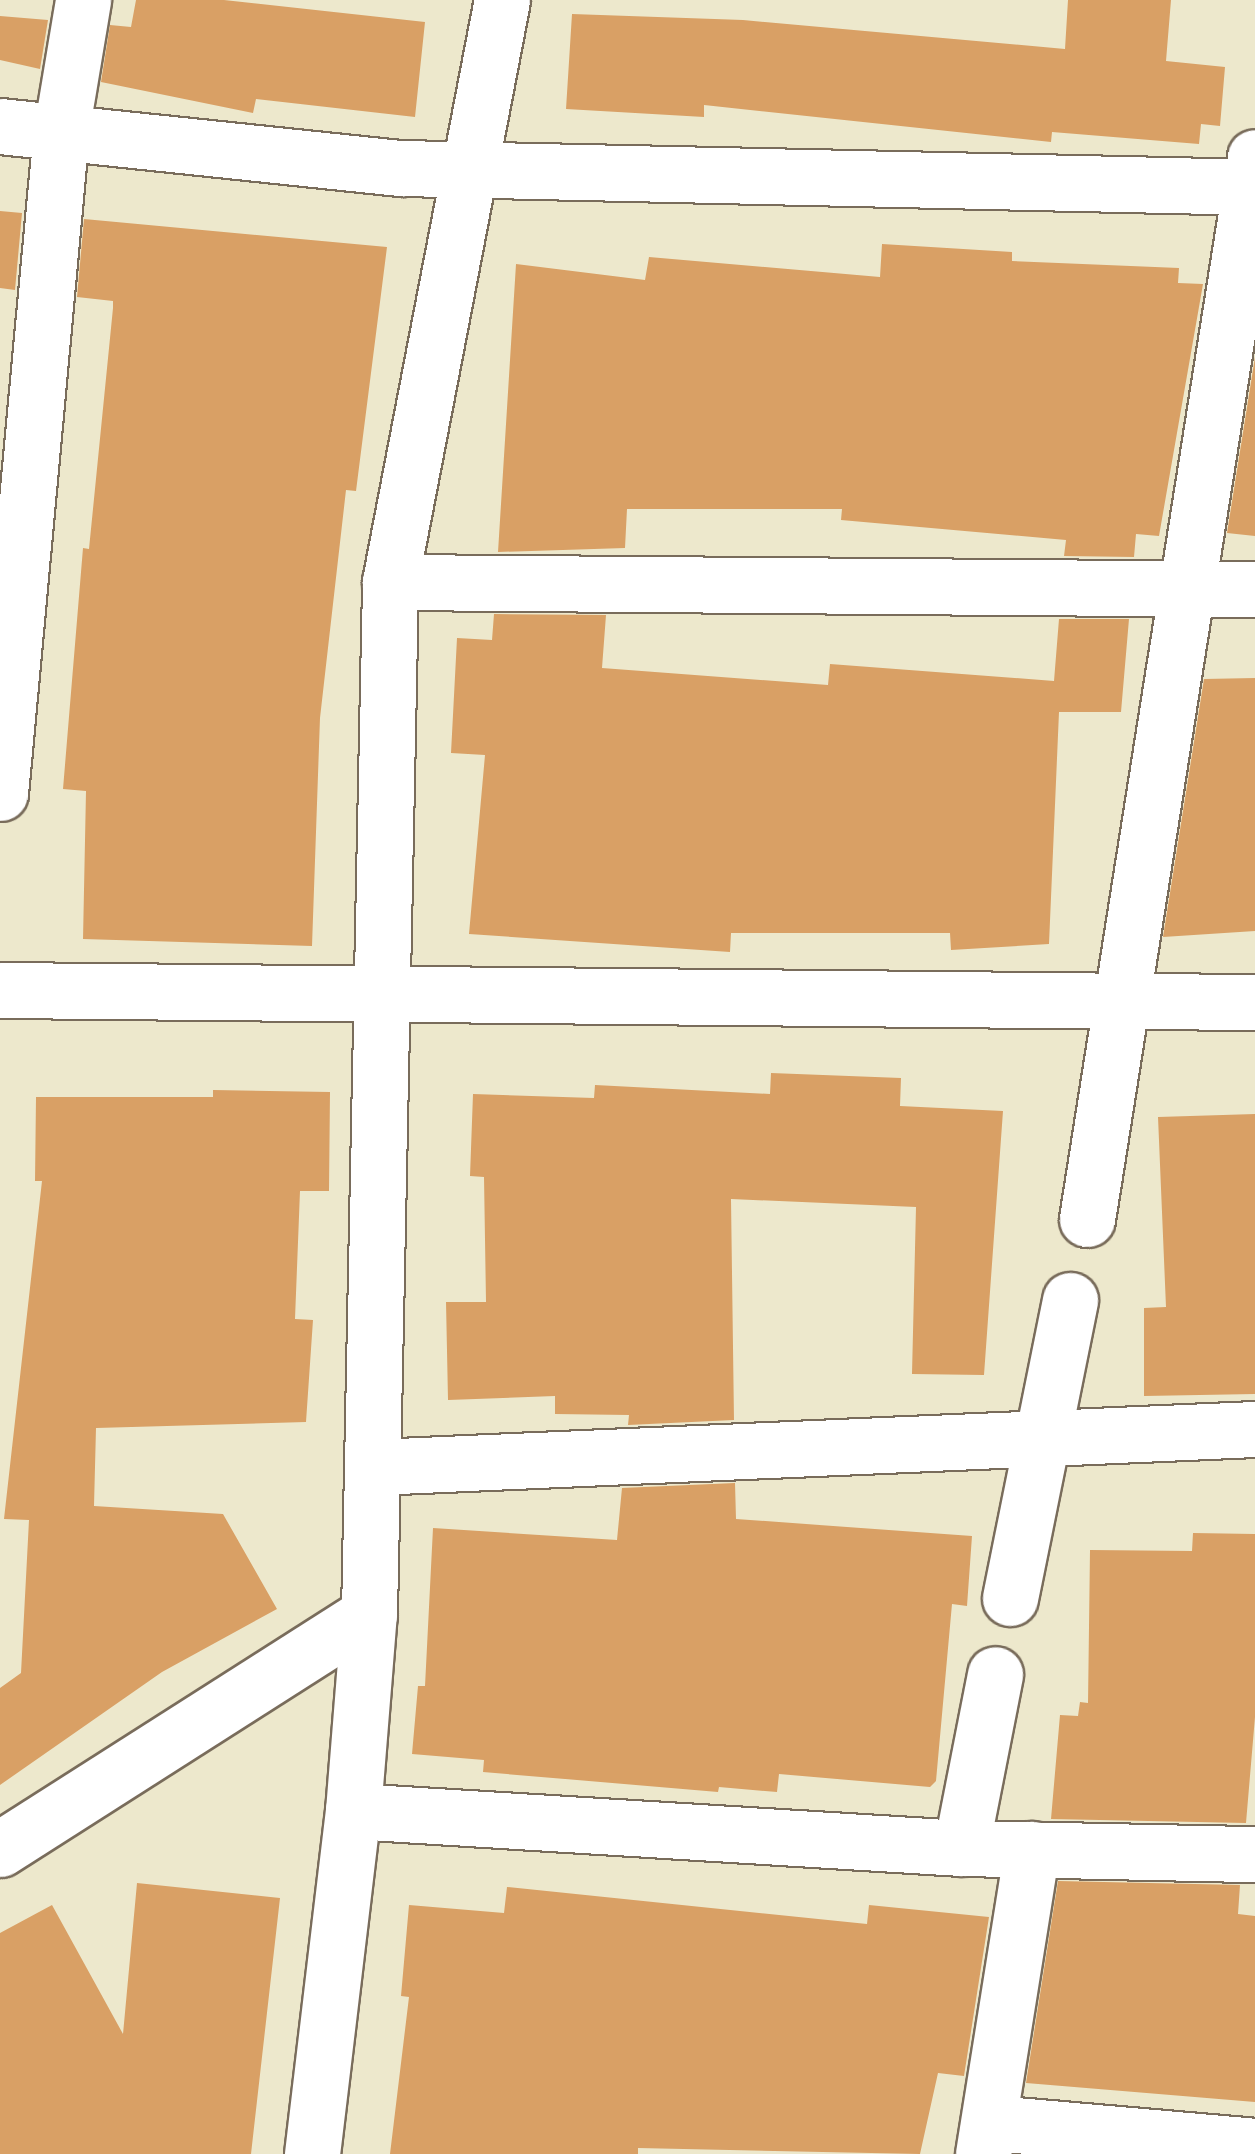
<!DOCTYPE html>
<style>
body{margin:0}
#map{position:relative;width:1255px;height:2154px;overflow:hidden;background:#ede8cc;font-family:"Balsamiq Sans",sans-serif}
div>[style]{position:absolute}
[style*='--x']{left:calc(var(--x)*1px);top:calc(var(--y)*1px);width:calc(var(--w)*1px);rotate:calc(var(--a)*1deg)}
.building>*{inset:0;background:#d9a065}
.roads{filter:drop-shadow(2px 0 #796c5b) drop-shadow(-2px 0 #796c5b) drop-shadow(0 2px #796c5b) drop-shadow(0 -2px #796c5b)}
.minor>*{height:55px;margin:-27.5px;padding:0 27.5px;transform-origin:27.5px;border-radius:27.5px;background:#fff}
.tertiary>*{height:55px;margin:-27.5px;padding:0 27.5px;transform-origin:27.5px;border-radius:27.5px;background:#fff}
span{translate:-50% -50%;white-space:nowrap;text-align:center;line-height:1.15;-webkit-text-stroke:8px #fbf7ec;paint-order:stroke}
</style>
<div id="map">
<div class="building">
<div style="clip-path:polygon(136px 0,224px 0,425px 22px,415px 117px,256px 99px,253px 113px,101px 82px,110px 25px,131px 27px)"></div>
<div style="clip-path:polygon(1068px 0,1171px 0,1166px 61px,1225px 67px,1220px 126px,1201px 124px,1199px 144px,1052px 132px,1051px 142px,704px 105px,704px 117px,566px 109px,572px 14px,743px 20px,1065px 49px)"></div>
<div style="clip-path:polygon(0 16px,48px 20px,40px 69px,0 60px)"></div>
<div style="clip-path:polygon(0 211px,22px 213px,15px 290px,0 288px)"></div>
<div style="clip-path:polygon(84px 219px,387px 247px,356px 491px,346px 490px,320px 718px,312px 946px,83px 939px,86px 791px,63px 789px,83px 548px,89px 549px,113px 308px,113px 301px,77px 297px)"></div>
<div style="clip-path:polygon(882px 244px,1012px 252px,1012px 261px,1179px 268px,1178px 283px,1203px 284px,1159px 536px,1136px 534px,1134px 557px,1064px 556px,1066px 540px,841px 520px,842px 509px,627px 509px,625px 548px,498px 552px,516px 264px,645px 280px,649px 257px,880px 277px)"></div>
<div style="clip-path:polygon(1255px 357px,1255px 536px,1227px 533px)"></div>
<div style="clip-path:polygon(494px 614px,606px 615px,602px 668px,828px 685px,830px 664px,1054px 681px,1059px 619px,1129px 619px,1121px 712px,1059px 712px,1049px 944px,951px 950px,950px 933px,731px 933px,730px 952px,469px 934px,485px 755px,451px 753px,457px 638px,492px 640px)"></div>
<div style="clip-path:polygon(1255px 678px,1255px 931px,1163px 937px,1204px 679px)"></div>
<div style="clip-path:polygon(771px 1073px,901px 1078px,900px 1106px,1003px 1111px,984px 1375px,912px 1374px,916px 1207px,731px 1199px,734px 1420px,628px 1425px,629px 1415px,555px 1414px,555px 1396px,448px 1400px,446px 1302px,486px 1302px,484px 1177px,470px 1176px,473px 1094px,594px 1098px,595px 1085px,770px 1094px)"></div>
<div style="clip-path:polygon(213px 1090px,330px 1092px,329px 1191px,300px 1191px,295px 1319px,313px 1320px,306px 1422px,96px 1428px,94px 1506px,223px 1514px,277px 1609px,162px 1672px,0 1785px,0 1688px,21px 1673px,29px 1520px,4px 1519px,42px 1181px,35px 1181px,36px 1097px,213px 1097px)"></div>
<div style="clip-path:polygon(1255px 1114px,1255px 1394px,1144px 1396px,1144px 1308px,1166px 1307px,1158px 1117px)"></div>
<div style="clip-path:polygon(735px 1483px,736px 1519px,972px 1536px,967px 1606px,952px 1604px,936px 1781px,930px 1787px,779px 1774px,777px 1792px,719px 1787px,718px 1792px,483px 1772px,484px 1760px,412px 1754px,418px 1686px,425px 1686px,433px 1528px,617px 1540px,622px 1488px)"></div>
<div style="clip-path:polygon(1193px 1533px,1255px 1534px,1255px 1717px,1246px 1823px,1051px 1819px,1060px 1715px,1078px 1716px,1080px 1702px,1088px 1703px,1090px 1550px,1192px 1551px)"></div>
<div style="clip-path:polygon(1058px 1881px,1240px 1885px,1238px 1914px,1255px 1916px,1255px 2102px,1026px 2083px)"></div>
<div style="clip-path:polygon(137px 1883px,280px 1898px,251px 2154px,0 2154px,0 1933px,52px 1905px,123px 2034px)"></div>
<div style="clip-path:polygon(507px 1887px,867px 1924px,869px 1905px,989px 1917px,964px 2076px,938px 2073px,920px 2154px,638px 2148px,638px 2154px,390px 2154px,409px 1997px,401px 1996px,409px 1905px,504px 1913px)"></div>
</div>
<div class="roads">
<div class="minor">
<div style="--x:0;--y:126;--w:403;--a:6"></div>
<div style="--x:401;--y:168;--w:854;--a:1.27"></div>
<div style="--x:390;--y:582;--w:865;--a:0.46"></div>
<div style="--x:0;--y:793;--w:664;--a:-84.73"></div>
<div style="--x:61;--y:132;--w:134;--a:-80.5"></div>
<div style="--x:0;--y:990;--w:1255;--a:0.55"></div>
<div style="--x:1087;--y:1219;--w:1075;--a:-81.01"></div>
<div style="--x:374;--y:1467;--w:882;--a:-2.47"></div>
<div style="--x:1010;--y:1598;--w:304;--a:-78.6"></div>
<div style="--x:353;--y:1811;--w:609;--a:3.48"></div>
<div style="--x:961;--y:1848;--w:294;--a:1.2"></div>
<div style="--x:961;--y:1848;--w:177;--a:-78.9"></div>
<div style="--x:993;--y:2123;--w:263;--a:5"></div>
<div style="--x:312;--y:2154;--w:345;--a:-83.2"></div>
<div style="--x:353;--y:1811;--w:198;--a:-85.4"></div>
<div style="--x:983;--y:2154;--w:309;--a:-80.9"></div>
</div>
<div class="tertiary">
<div style="--x:0;--y:1849;--w:437;--a:-32.5"></div>
<div style="--x:369;--y:1614;--w:1032;--a:-88.83"></div>
<div style="--x:390;--y:582;--w:593;--a:-79.11"></div>
</div>
</div>
</div>
